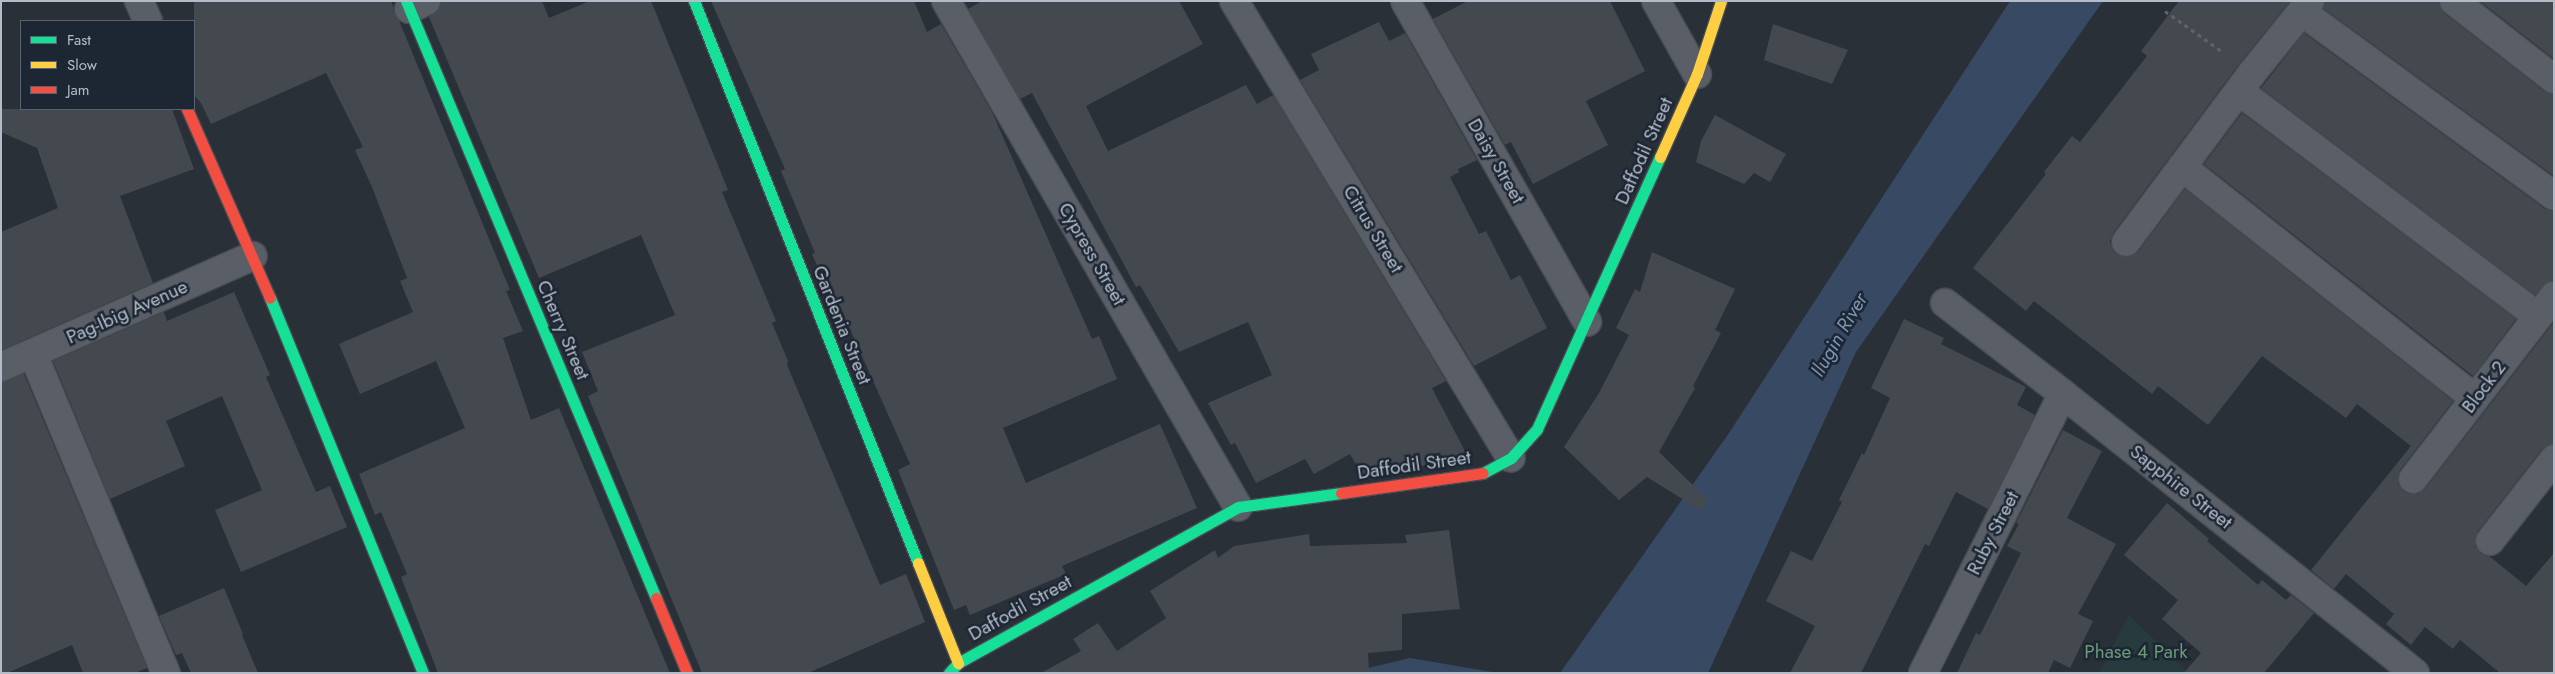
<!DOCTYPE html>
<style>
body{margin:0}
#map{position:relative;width:2555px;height:674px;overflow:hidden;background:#2a3038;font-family:Jost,sans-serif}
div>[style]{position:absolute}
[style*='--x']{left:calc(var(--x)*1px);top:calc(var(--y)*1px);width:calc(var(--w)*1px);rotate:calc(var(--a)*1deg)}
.green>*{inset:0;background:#273a3e}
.water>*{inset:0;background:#384963}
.building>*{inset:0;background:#444950}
.path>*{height:3px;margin-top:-1.5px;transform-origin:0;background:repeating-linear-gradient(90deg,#5d636a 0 4px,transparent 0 8px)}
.roads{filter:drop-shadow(1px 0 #484c53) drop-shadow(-1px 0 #484c53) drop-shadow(0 1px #484c53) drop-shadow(0 -1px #484c53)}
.street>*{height:28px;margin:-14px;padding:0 14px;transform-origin:14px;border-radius:14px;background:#5a5e66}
.fast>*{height:11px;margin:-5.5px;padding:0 5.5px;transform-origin:5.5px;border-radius:5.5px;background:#16e098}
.slow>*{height:11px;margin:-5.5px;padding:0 5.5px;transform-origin:5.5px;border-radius:5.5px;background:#ffcf43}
.jam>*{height:11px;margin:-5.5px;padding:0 5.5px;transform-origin:5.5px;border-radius:5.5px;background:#f24e42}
span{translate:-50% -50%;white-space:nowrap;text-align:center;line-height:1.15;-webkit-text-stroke:5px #1d2633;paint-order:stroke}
.street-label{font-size:19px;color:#b4bcc9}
.park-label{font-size:19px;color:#6b9a76}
.water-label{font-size:20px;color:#7c92b1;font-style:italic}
.frame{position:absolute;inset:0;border:2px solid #b4bcc9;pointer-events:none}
.legend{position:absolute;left:20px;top:20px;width:175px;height:90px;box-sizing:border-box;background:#1d2633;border:1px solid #59626f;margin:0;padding:6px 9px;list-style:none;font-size:15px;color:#b4bcc9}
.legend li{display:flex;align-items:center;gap:10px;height:25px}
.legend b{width:25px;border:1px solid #59626f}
</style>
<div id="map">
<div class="green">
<div style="clip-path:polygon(2129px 615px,2188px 673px,2099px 673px)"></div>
</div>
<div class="water">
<div style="clip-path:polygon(2010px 1px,2103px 1px,1856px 352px,1708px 673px,1560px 673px,1729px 433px)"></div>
<div style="clip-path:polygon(1410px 658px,1498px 673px,1347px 673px)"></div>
</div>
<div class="building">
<div style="clip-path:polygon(194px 1px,391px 1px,510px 290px,506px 291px,523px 331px,503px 338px,531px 420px,559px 408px,670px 673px,438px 673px,401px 577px,407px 574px,381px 512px,375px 515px,359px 474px,465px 428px,436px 361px,360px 394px,339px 344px,413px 312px,400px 281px,407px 278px,372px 187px,355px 150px,363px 147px,326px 73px,211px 124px,201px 103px,194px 95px)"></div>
<div style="clip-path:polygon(441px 1px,542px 1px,549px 18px,590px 1px,651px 1px,728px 190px,722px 192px,776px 321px,772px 323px,788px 361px,787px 365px,880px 585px,906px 574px,925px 622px,808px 673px,702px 673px,588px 396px,598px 391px,582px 352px,675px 315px,641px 235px,539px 278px,429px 17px,438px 10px)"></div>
<div style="clip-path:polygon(711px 1px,914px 1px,927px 32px,941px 24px,992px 112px,1092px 339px,1099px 336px,1117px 379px,1003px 428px,1026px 483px,1160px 424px,1197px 508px,1062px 566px,1066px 574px,970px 615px,966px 605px,954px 610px,898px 470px,910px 464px,834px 293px,830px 295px,812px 254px,815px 253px,781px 171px,785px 169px)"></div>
<div style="clip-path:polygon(982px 1px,1179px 1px,1203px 44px,1086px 106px,1108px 151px,1246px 85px,1257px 104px,1273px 95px,1446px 381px,1432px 388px,1467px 455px,1455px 462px,1361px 474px,1350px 454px,1314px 474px,1305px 459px,1256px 483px,1235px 443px,1231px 445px,1208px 403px,1272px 375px,1248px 322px,1179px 352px,1140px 285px,1136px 287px,1032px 93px,1020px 99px,968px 9px)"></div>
<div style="clip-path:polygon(1468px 1px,1610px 1px,1645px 71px,1586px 101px,1608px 145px,1533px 184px,1511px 142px,1505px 145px,1433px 19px)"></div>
<div style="clip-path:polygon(2179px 1px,2290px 1px,2239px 64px,2113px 233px,2110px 241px,2112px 249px,2116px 254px,2124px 257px,2132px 256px,2138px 252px,2185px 189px,2453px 401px,2400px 470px,2398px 476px,2398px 484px,2403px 491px,2410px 494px,2418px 494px,2425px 489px,2554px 322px,2554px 444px,2542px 449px,2478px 531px,2475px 539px,2475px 546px,2480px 553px,2489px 556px,2526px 586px,2554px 553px,2554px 673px,2500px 673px,2460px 640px,2453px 649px,2425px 627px,2411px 645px,2386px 624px,2394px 614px,2346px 574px,2334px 589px,2311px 570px,2411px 446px,2357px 404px,2346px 418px,2262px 356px,2208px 425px,2158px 386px,2152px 394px,2034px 301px,2026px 311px,1973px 268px,2046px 174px,2044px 172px,2072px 136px,2080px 142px,2147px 56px,2141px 51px)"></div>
<div style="clip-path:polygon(2325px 1px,2439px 1px,2444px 13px,2544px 91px,2554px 94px,2554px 176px,2323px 8px)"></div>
<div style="clip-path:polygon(2480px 1px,2554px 1px,2554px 59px)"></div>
<div style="clip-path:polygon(1379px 22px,1389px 41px,1405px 33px,1477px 160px,1458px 169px,1459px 172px,1450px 177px,1479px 234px,1486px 231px,1511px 280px,1520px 275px,1547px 328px,1474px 366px,1300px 80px,1319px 70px,1311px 54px)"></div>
<div style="clip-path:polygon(1773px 24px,1848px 50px,1832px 84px,1764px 60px)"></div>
<div style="clip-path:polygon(2304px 33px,2545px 209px,2554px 211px,2554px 281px,2548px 282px,2535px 295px,2261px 88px)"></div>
<div style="clip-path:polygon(1px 109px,172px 109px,194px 169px,120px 196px,153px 283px,1px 350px,1px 232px,58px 208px,37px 148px,1px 132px)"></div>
<div style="clip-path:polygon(2242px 113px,2516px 319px,2473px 376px,2204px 164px)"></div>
<div style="clip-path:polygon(1715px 115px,1786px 154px,1770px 182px,1754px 173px,1744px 184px,1696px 162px,1701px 141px)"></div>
<div style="clip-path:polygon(1652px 252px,1735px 289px,1715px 330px,1721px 333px,1693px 386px,1695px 388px,1659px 452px,1708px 500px,1700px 510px,1647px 477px,1619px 500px,1564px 447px,1599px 393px,1629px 335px,1616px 328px,1635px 289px,1640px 292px)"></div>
<div style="clip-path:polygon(234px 292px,270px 375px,266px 377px,316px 492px,330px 486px,347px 527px,241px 572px,215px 510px,262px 490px,222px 396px,166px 421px,185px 466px,110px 499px,53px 361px,164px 312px,167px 321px)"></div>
<div style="clip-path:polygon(1904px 319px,1944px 338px,1941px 344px,2026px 387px,2017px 405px,2035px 415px,1988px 509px,1956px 492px,1929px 546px,1925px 544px,1861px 673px,1790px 673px,1815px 626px,1766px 601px,1791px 551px,1812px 561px,1842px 502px,1839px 500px,1862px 453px,1864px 455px,1890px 398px,1871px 388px)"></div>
<div style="clip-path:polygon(24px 374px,147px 668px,135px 673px,83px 673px,72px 645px,7px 673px,1px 673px,1px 382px)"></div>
<div style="clip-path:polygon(2063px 430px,2102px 451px,2067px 518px,2116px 544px,2078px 614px,2093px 621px,2070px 668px,2054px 660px,2048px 673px,1957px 673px,1976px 633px,1980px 635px,2021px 553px,2007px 546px,2019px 524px,2016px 523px)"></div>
<div style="clip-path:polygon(2167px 503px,2209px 539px,2207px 541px,2258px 585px,2262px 580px,2286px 600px,2291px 595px,2314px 613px,2264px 673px,2184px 673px,2201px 653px,2162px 619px,2178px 600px,2124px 555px)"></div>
<div style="clip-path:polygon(1449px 530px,1460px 609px,1402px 614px,1402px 650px,1368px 653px,1369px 673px,1041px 673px,1081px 651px,1073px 639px,1098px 623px,1117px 651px,1166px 618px,1150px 591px,1215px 550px,1218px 558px,1234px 546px,1309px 534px,1310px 546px,1407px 543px,1405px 535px)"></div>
<div style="clip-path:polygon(224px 588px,243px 634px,242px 635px,258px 673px,191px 673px,182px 653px,176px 655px,159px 616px)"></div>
</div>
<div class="path">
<div style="--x:2165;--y:11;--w:71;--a:35.3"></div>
</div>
<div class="roads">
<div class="street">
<div style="--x:139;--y:1;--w:22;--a:66"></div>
<div style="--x:946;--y:1;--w:584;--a:60.01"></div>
<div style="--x:1234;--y:1;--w:534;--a:58.78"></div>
<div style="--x:1405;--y:1;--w:369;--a:60.4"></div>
<div style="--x:1656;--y:1;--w:84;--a:60.7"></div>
<div style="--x:2454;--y:1;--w:127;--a:38"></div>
<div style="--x:409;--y:9;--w:19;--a:-25"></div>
<div style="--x:2302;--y:12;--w:312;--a:36.1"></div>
<div style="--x:2239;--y:91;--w:374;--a:37"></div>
<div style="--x:2182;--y:167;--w:373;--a:38.3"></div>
<div style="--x:2126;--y:242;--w:211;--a:-53.3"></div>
<div style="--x:2252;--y:73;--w:92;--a:-51.1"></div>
<div style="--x:1945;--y:303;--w:149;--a:37.6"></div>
<div style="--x:2063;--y:394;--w:449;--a:38.4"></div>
<div style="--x:33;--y:354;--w:346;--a:67.4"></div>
<div style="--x:1;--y:367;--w:275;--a:-23.8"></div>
<div style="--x:2413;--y:479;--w:231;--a:-52.4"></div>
<div style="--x:2490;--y:541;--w:104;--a:-52"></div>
<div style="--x:1923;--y:673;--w:312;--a:-63.4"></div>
</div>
<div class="fast">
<div style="--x:406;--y:1;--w:647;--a:67.28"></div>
<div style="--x:694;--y:1;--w:605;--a:68.27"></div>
<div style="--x:270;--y:298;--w:405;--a:67.8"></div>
<div style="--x:1483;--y:473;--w:32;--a:-28"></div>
<div style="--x:1511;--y:458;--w:39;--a:-48"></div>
<div style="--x:1537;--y:429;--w:299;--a:-65.7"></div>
<div style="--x:949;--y:673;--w:13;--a:-48"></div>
<div style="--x:958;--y:663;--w:321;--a:-29.1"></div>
<div style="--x:1238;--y:507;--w:104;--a:-7.7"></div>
</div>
<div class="slow">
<div style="--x:1660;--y:157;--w:91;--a:-66"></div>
<div style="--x:1697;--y:74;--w:77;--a:-71.8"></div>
<div style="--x:918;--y:563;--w:108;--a:68.2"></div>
</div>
<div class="jam">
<div style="--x:187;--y:109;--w:206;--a:66.3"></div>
<div style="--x:1341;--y:493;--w:143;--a:-8"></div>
<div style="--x:656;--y:598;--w:81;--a:67.5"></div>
</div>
</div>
<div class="street-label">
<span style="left:1644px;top:151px;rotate:-66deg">Daffodil Street</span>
<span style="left:1496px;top:161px;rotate:60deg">Daisy Street</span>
<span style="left:1373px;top:229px;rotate:59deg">Citrus Street</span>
<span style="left:1092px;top:254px;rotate:60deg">Cypress Street</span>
<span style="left:127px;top:312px;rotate:-24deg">Pag-Ibig Avenue</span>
<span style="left:842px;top:325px;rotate:68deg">Gardenia Street</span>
<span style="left:563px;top:330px;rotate:67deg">Cherry Street</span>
<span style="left:2484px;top:387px;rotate:-53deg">Block 2</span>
<span style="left:1414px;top:465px;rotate:-8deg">Daffodil Street</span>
<span style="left:2181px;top:487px;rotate:38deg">Sapphire Street</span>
<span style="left:1993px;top:533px;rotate:-63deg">Ruby Street</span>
<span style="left:1020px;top:608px;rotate:-29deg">Daffodil Street</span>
</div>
<div class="park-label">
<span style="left:2136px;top:652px">Phase 4 Park</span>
</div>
<div class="water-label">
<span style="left:1839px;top:335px;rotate:-60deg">Ilugin River</span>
</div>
<div class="frame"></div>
<ul class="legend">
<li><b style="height:6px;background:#16e098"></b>Fast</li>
<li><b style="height:6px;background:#ffcf43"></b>Slow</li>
<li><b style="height:6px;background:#f24e42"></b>Jam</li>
</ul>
</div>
